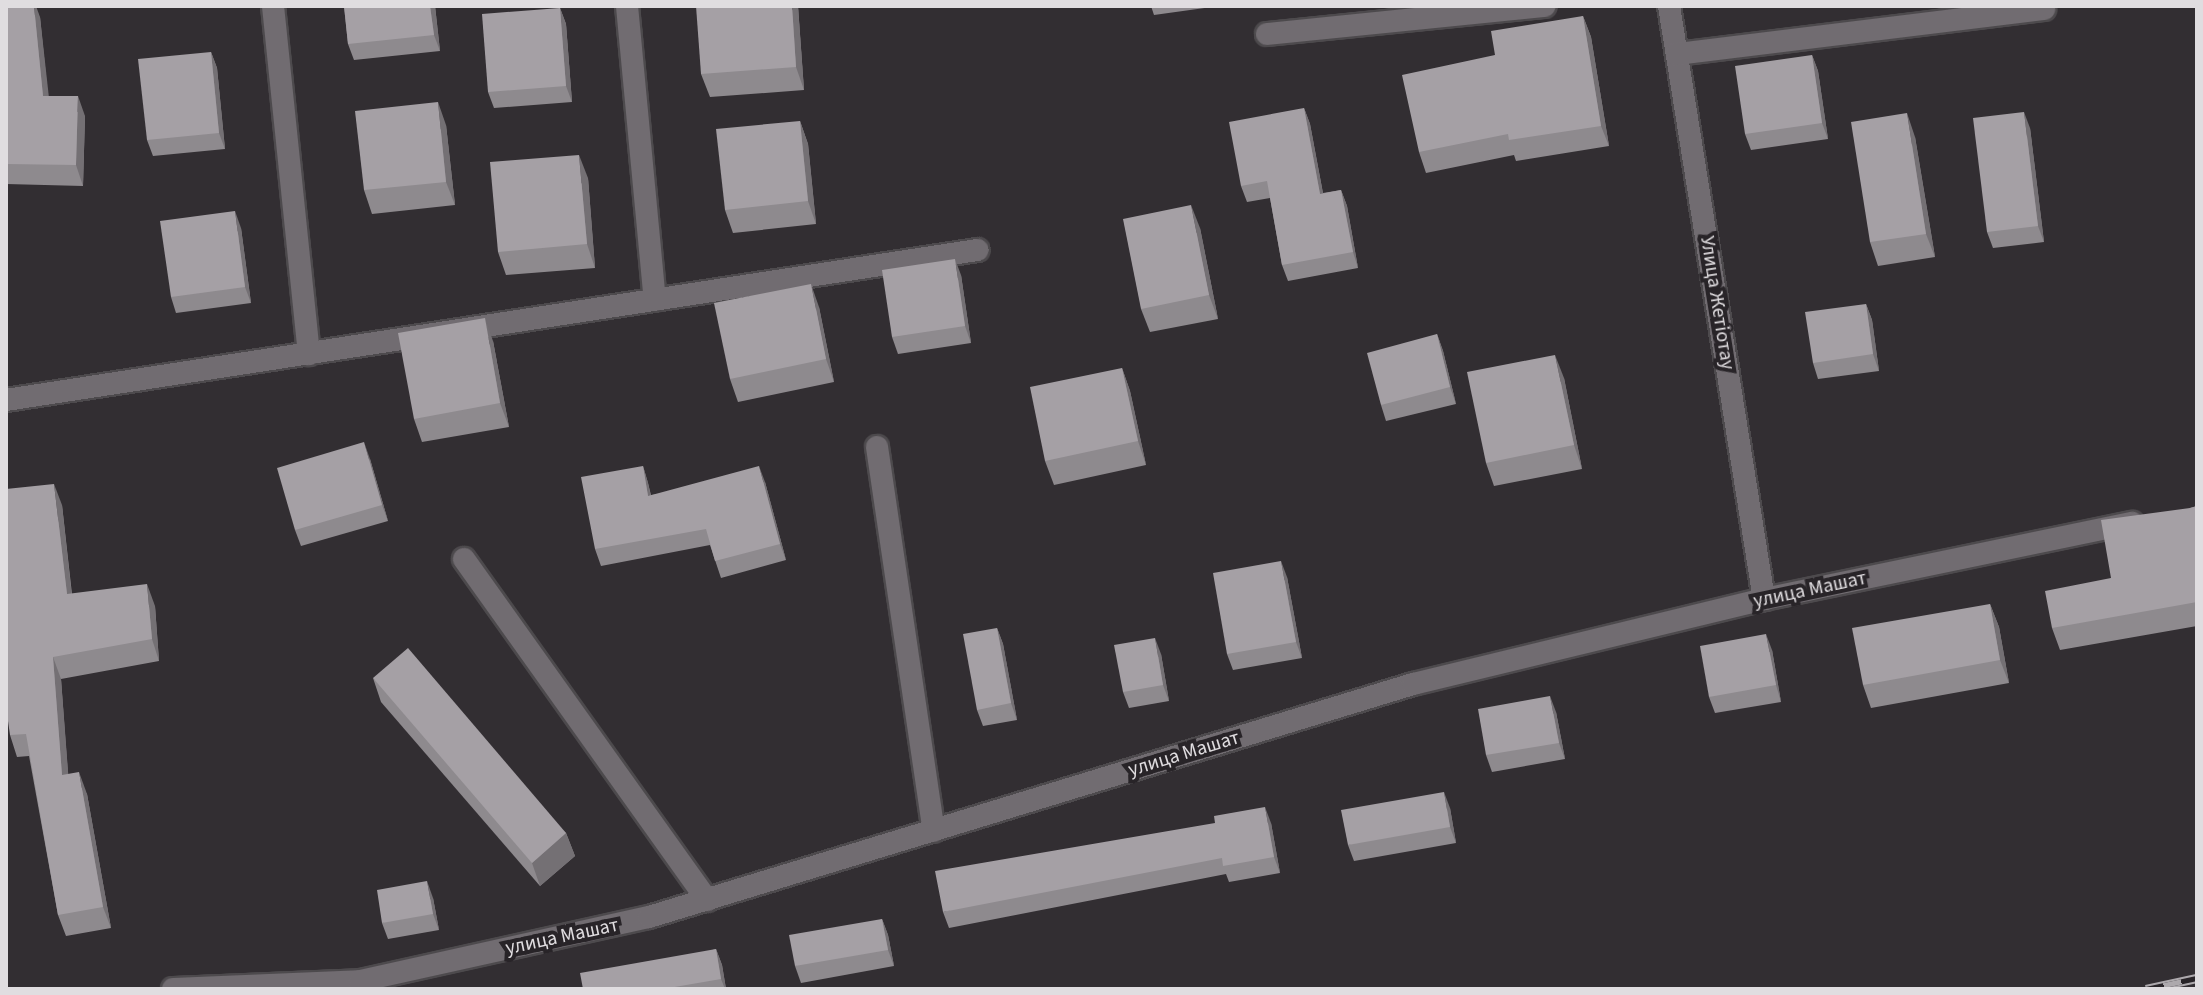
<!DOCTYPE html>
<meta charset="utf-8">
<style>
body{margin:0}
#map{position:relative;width:2203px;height:995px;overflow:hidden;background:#322e32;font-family:"Source Sans 3",sans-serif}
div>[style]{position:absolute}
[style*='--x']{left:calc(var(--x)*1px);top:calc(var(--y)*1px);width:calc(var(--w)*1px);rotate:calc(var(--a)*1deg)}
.roads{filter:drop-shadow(2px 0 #4d4a4d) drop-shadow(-2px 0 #4d4a4d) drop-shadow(0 2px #4d4a4d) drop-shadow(0 -2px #4d4a4d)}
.minor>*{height:22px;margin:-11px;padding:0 11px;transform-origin:11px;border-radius:11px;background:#716c71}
.rail>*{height:9px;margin-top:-4.5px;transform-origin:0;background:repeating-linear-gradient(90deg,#282428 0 18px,#ada9ad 0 36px);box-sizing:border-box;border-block:2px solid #ada9ad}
.wall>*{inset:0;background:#8e8a8e}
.shaded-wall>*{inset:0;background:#747074}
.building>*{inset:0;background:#a5a0a5}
span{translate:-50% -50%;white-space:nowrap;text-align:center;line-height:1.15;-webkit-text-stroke:8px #282428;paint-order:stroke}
.street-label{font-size:20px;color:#e0dde0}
.frame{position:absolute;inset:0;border:8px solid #e0dde0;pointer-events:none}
</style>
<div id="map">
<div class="roads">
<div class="minor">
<div style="--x:273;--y:6;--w:350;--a:84.1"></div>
<div style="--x:627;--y:6;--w:295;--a:84.6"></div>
<div style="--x:1669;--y:6;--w:601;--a:80.9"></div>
<div style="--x:1267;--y:34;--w:279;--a:-5.8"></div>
<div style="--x:1677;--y:54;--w:370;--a:-7"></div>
<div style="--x:6;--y:400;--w:983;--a:-8.78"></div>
<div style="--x:877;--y:447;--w:388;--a:81.6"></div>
<div style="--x:464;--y:559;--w:419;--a:54.5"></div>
<div style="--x:173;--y:989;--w:187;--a:-2.4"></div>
<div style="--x:360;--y:981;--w:296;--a:-12.5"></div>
<div style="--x:649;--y:917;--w:799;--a:-16.96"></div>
<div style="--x:1413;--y:684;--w:361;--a:-13.6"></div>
<div style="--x:1764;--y:599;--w:376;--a:-11.7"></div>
</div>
</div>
<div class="rail">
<div style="--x:2146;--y:989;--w:52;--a:-12.2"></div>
</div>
<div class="wall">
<div style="clip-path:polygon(6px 6px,40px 17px,48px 96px,85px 116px,83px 186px,6px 184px)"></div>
<div style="clip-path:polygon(344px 6px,435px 6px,440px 51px,354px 60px,348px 44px)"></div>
<div style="clip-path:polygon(798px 6px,804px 90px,710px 97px,701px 74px)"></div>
<div style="clip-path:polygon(1151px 6px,1219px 6px,1154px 15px)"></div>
<div style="clip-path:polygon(560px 8px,566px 24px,572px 102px,494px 108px,488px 92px)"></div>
<div style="clip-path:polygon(1583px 16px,1591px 37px,1609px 146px,1516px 161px,1514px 155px,1426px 173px,1419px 152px,1495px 55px)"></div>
<div style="clip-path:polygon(211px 52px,217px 68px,225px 149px,153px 156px,147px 140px)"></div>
<div style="clip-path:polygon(1812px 55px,1818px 71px,1828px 139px,1751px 150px,1745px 134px)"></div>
<div style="clip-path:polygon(1304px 108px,1310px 124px,1323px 193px,1341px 190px,1347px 206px,1358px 268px,1288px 281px,1282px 265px,1270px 198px,1247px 202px,1241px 186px)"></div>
<div style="clip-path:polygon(800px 121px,808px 144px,816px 224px,733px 233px,725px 210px)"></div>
<div style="clip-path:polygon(446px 125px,455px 205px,372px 214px,364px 190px)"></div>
<div style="clip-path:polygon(2030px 128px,2044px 242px,1993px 248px,1987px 232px)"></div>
<div style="clip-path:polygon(1915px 137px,1935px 257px,1878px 266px,1870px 242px)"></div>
<div style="clip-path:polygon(588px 178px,595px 268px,506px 275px,498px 252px)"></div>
<div style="clip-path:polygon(241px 228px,251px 303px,176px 313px,171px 297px)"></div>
<div style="clip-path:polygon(1200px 228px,1218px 319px,1150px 332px,1141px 309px)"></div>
<div style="clip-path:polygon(961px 275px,971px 343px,898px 354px,892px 337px)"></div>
<div style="clip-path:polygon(1866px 304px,1872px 320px,1879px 371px,1818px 379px,1813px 363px)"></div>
<div style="clip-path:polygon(819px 307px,834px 382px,738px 402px,730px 379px)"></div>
<div style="clip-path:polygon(1437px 334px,1443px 351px,1456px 404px,1386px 421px,1381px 405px)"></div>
<div style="clip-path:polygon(493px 341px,509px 427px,422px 442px,414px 419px)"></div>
<div style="clip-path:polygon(1122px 368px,1130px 391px,1146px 465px,1054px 485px,1045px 461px)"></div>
<div style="clip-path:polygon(1564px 378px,1582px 469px,1494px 486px,1486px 463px)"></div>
<div style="clip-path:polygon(370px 459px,388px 521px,301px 546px,295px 530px)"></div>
<div style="clip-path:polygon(643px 466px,648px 483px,651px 495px,765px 482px,786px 560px,721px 578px,710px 545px,601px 566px,595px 549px)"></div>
<div style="clip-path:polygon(62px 505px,72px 594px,155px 606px,159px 661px,61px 679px,68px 774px,87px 794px,111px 928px,66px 936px,58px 915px,29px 756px,17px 757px,10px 735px)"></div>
<div style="clip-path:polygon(2197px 506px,2197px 626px,2060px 650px,2052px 628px,2111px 578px,2190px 508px)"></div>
<div style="clip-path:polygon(1287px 577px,1302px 658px,1233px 670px,1227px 654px)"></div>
<div style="clip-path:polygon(1990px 604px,1999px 627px,2009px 683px,1871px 708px,1863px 685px)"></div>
<div style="clip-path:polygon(997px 628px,1003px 644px,1017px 720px,983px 726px,977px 710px)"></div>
<div style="clip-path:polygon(1772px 650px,1781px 702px,1715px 713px,1709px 697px)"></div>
<div style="clip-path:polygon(1161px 654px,1169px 701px,1129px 708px,1123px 692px)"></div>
<div style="clip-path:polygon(373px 678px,566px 833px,575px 856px,540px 886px,381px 702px)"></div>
<div style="clip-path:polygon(1556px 712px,1565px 759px,1492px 772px,1486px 755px)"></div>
<div style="clip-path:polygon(1450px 808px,1456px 843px,1354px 861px,1348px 845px)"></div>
<div style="clip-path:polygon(1271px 823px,1280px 873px,1229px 882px,1226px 874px,949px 928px,943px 912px)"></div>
<div style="clip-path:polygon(433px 898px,439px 930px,388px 939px,382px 923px)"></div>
<div style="clip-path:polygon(882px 919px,888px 935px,894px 966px,801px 983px,795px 966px)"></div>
<div style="clip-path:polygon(716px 949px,722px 965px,726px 989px,583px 989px)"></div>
</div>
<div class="shaded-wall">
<div style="clip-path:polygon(34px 6px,36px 6px,40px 17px,51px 116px,43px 96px)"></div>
<div style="clip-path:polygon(430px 6px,435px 6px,440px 51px,434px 35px)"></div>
<div style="clip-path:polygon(792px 6px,798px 6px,804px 90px,796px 67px)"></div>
<div style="clip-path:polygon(560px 8px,566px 24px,572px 102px,566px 86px)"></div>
<div style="clip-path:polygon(1583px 16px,1591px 37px,1609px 146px,1601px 126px)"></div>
<div style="clip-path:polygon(211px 52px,217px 68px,225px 149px,219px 133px)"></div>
<div style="clip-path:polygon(1812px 55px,1818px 71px,1828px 139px,1822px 123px)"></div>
<div style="clip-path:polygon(78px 96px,85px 116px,83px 186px,76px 165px)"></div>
<div style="clip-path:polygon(438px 102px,446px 125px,455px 205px,446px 182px)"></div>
<div style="clip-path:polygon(1304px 108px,1310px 124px,1326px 210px,1320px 194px)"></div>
<div style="clip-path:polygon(2024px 112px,2030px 128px,2044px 242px,2038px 226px)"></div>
<div style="clip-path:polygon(1907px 113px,1915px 137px,1935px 257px,1926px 234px)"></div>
<div style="clip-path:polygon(800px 121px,808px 144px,816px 224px,808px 201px)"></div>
<div style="clip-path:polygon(579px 155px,588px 178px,595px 268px,587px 244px)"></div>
<div style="clip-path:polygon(1341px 190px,1347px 206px,1358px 268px,1353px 252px)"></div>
<div style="clip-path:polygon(1191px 205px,1200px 228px,1218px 319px,1209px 295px)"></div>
<div style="clip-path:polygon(235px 211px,241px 228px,251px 303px,245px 287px)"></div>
<div style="clip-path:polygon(955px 259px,961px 275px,971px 343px,965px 326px)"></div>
<div style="clip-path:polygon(811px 284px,819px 307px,834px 382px,826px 359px)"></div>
<div style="clip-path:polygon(1866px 304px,1872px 320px,1879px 371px,1873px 354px)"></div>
<div style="clip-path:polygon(485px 318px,493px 341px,509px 427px,500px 403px)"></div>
<div style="clip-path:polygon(1437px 334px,1443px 351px,1456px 404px,1450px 387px)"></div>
<div style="clip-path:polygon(1555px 355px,1564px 378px,1582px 469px,1574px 445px)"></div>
<div style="clip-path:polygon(1122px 368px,1130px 391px,1146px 465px,1138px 441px)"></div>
<div style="clip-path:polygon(364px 442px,370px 459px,388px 521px,382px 505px)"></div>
<div style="clip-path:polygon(643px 466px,648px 483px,654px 512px,648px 496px)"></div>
<div style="clip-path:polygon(759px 466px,765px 482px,786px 560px,780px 544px)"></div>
<div style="clip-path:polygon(54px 484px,62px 505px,74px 616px,67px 594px)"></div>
<div style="clip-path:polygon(1281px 561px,1287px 577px,1302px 658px,1296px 642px)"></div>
<div style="clip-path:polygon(147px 584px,155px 606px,159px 661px,152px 639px)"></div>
<div style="clip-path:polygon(1990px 604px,1999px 627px,2009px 683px,2000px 660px)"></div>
<div style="clip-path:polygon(997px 628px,1003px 644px,1017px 720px,1011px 703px)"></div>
<div style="clip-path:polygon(1766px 634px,1772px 650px,1781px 702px,1776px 685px)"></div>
<div style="clip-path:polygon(1155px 638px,1161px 654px,1169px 701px,1163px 685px)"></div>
<div style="clip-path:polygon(53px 657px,61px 679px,70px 797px,62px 775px)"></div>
<div style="clip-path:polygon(1550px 696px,1556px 712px,1565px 759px,1559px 743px)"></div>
<div style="clip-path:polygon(79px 772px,87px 794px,111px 928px,103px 907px)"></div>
<div style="clip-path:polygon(1444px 792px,1450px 808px,1456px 843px,1450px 827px)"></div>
<div style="clip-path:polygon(1265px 807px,1271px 823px,1280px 873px,1274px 857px)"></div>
<div style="clip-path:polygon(566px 833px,575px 856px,540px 886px,532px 863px)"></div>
<div style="clip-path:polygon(427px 881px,433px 898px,439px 930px,433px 914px)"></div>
<div style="clip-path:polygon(882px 919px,888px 935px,894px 966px,888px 950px)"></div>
<div style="clip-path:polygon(716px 949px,722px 965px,726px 989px,725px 989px,721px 979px)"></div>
</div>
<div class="building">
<div style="clip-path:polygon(6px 6px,34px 6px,43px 96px,78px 96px,76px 165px,6px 164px)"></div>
<div style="clip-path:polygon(344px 6px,430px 6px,434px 35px,348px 44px)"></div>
<div style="clip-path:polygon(696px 6px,792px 6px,796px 67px,701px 74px)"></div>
<div style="clip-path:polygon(560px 8px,566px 86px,488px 92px,482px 14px)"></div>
<div style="clip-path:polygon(1583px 16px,1601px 126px,1509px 140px,1508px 134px,1419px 152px,1402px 75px,1495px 55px,1491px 31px)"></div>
<div style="clip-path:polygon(211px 52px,219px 133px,147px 140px,138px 59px)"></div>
<div style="clip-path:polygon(1812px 55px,1822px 123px,1745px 134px,1735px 66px)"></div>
<div style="clip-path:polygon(438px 102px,446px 182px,364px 190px,355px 111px)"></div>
<div style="clip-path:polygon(1304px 108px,1320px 194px,1341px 190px,1353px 252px,1282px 265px,1267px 181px,1241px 186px,1229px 122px)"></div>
<div style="clip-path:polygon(2024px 112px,2038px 226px,1987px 232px,1973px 118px)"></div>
<div style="clip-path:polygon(1907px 113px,1926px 234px,1870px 242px,1851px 122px)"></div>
<div style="clip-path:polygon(800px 121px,808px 201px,725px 210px,716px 129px)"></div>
<div style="clip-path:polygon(579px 155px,587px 244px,498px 252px,490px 162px)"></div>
<div style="clip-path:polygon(1191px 205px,1209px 295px,1141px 309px,1123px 219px)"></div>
<div style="clip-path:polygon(235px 211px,245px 287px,171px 297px,160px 221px)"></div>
<div style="clip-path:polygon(955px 259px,965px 326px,892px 337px,882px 270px)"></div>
<div style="clip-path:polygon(811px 284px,826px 359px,730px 379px,714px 303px)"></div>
<div style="clip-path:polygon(1866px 304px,1873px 354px,1813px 363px,1805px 312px)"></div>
<div style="clip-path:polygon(485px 318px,500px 403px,414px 419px,398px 333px)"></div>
<div style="clip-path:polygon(1437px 334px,1450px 387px,1381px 405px,1367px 353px)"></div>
<div style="clip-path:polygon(1555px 355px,1574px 445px,1486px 463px,1467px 372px)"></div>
<div style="clip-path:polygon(1122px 368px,1138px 441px,1045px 461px,1030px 387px)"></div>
<div style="clip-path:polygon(364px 442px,382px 505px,295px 530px,277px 468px)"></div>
<div style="clip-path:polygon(643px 466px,648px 496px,759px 466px,780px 544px,715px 561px,706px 529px,595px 549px,581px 477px)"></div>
<div style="clip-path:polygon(54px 484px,67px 594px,147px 584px,152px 639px,53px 657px,62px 775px,79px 772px,103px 907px,58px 915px,26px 734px,10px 735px,6px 707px,6px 489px)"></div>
<div style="clip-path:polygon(2197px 506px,2197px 602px,2052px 628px,2045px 591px,2111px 578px,2101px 520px,2190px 508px)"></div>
<div style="clip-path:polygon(1281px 561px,1296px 642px,1227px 654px,1213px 573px)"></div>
<div style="clip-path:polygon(1990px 604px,2000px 660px,1863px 685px,1852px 628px)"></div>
<div style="clip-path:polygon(997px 628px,1011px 703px,977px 710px,963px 634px)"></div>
<div style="clip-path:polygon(1766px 634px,1776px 685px,1709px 697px,1700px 646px)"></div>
<div style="clip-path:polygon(1155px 638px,1163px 685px,1123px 692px,1114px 645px)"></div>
<div style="clip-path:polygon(408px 648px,566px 833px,532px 863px,373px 678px)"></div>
<div style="clip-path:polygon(1550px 696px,1559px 743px,1486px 755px,1478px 709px)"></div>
<div style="clip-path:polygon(1444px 792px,1450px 827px,1348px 845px,1341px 810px)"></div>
<div style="clip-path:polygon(1265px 807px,1274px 857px,1223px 866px,1222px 858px,943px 912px,935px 871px,1215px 823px,1214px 816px)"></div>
<div style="clip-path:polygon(427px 881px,433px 914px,382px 923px,377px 890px)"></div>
<div style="clip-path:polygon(882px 919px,888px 950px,795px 966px,789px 935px)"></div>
<div style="clip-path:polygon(716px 949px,721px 979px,663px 989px,583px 989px,580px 973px)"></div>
</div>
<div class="street-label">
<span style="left:1717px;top:303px;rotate:81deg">Улица Жетіотау</span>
<span style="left:1810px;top:590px;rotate:-12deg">улица Машат</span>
<span style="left:1184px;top:754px;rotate:-17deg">улица Машат</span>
<span style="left:562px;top:937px;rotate:-12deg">улица Машат</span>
</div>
<div class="frame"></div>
</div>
